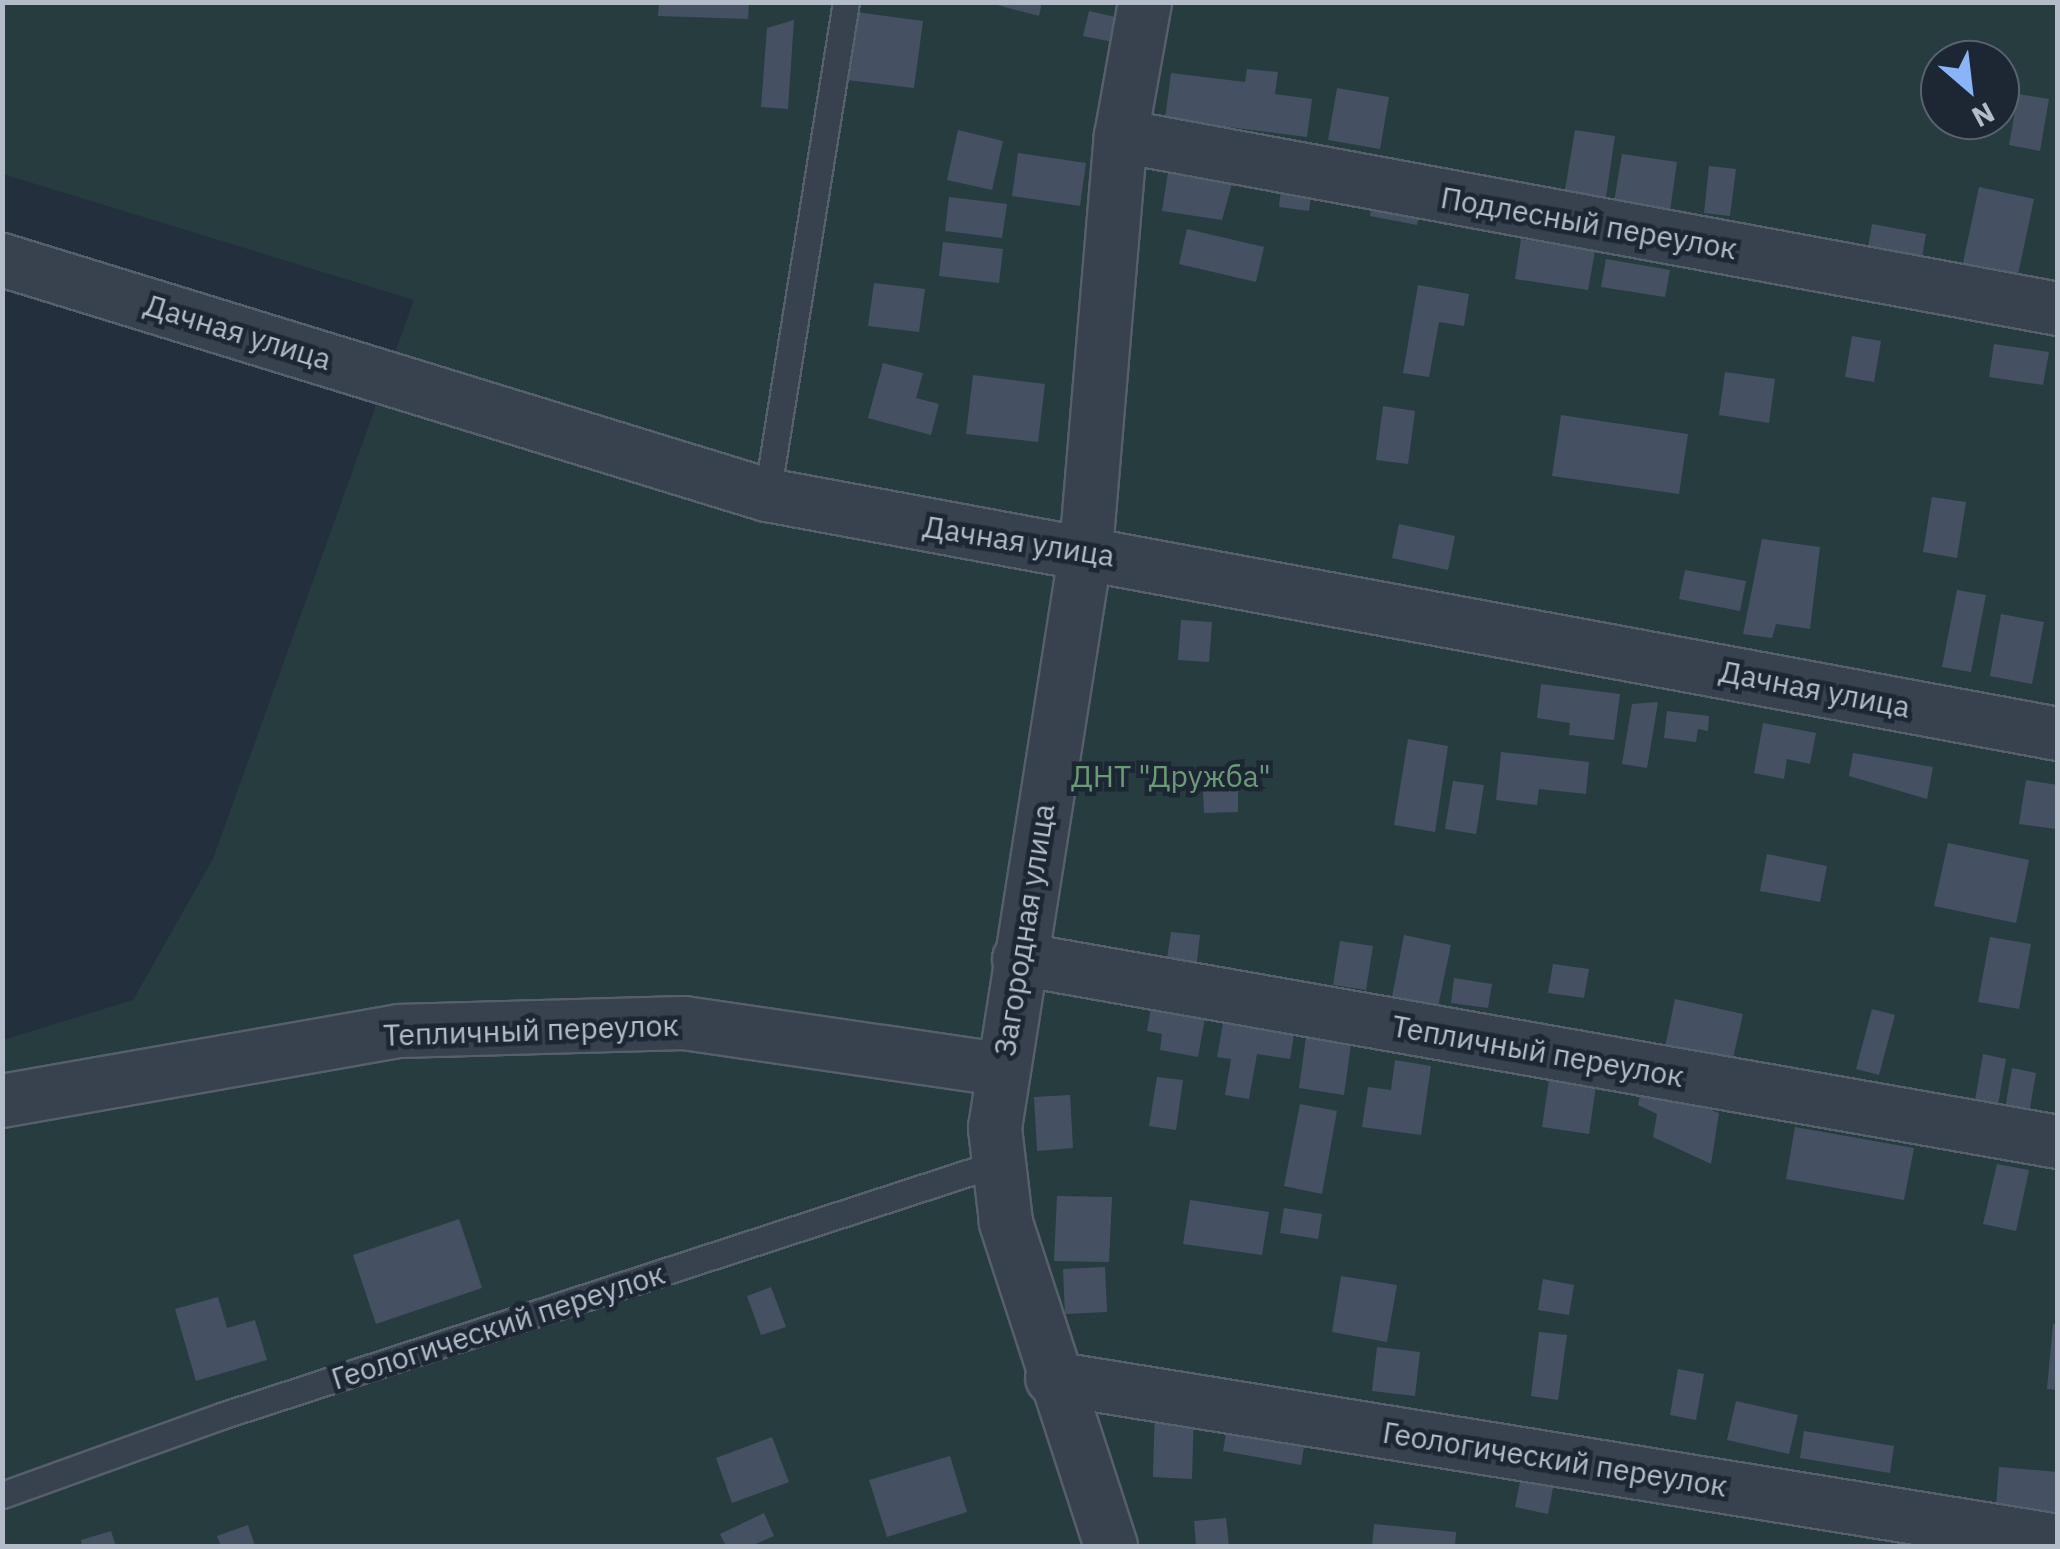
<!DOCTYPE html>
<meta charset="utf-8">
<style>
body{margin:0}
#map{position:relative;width:2060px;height:1549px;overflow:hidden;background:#242f3e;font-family:"IBM Plex Sans",sans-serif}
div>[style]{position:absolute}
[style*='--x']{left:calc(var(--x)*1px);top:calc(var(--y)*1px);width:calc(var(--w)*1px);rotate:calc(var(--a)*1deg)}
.green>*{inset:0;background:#263c3f}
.building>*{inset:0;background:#455162}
.roads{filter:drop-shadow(2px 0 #565f6c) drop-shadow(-2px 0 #565f6c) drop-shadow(0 2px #565f6c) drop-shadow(0 -2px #565f6c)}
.lane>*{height:25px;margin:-12.5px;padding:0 12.5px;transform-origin:12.5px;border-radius:12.5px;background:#38414e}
.street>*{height:52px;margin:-26px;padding:0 26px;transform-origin:26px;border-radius:26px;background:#38414e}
span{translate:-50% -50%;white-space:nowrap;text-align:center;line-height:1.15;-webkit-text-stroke:9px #1d2633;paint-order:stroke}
.street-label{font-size:30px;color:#b4bcc9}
.park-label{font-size:30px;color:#6b9a76}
.frame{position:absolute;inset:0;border:5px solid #b4bcc9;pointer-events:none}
.north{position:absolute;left:1920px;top:40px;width:100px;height:100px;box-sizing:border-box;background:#1d2633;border:2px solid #59626f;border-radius:50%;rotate:152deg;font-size:28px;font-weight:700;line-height:40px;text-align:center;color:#b4bcc9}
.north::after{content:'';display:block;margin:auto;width:35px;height:45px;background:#8ab4f8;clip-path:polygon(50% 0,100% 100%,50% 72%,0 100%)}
</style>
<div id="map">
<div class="green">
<div style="clip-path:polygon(evenodd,3px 3px,2057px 3px,2057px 1546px,3px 1546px,3px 1040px,133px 1000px,213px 859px,414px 300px,3px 174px,3px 3px,1940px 60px,2000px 60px,2000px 120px,1940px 120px,1940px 60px)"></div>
</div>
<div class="building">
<div style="clip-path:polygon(659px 2px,749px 2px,748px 19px,658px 16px)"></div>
<div style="clip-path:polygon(986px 2px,1042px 2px,1039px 16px)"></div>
<div style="clip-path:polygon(1089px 11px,1124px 19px,1118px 43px,1083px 36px)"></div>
<div style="clip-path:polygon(856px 12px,923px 21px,914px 88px,847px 80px)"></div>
<div style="clip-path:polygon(794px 20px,788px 109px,761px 107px,767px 28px)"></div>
<div style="clip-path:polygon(1247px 69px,1278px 72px,1275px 94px,1312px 99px,1307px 137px,1165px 119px,1171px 73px,1245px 82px)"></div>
<div style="clip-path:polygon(1337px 88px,1389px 97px,1380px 149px,1328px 140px)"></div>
<div style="clip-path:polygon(2018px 94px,2049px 99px,2040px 151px,2009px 145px)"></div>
<div style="clip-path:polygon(958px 130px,1003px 141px,992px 190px,947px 180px)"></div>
<div style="clip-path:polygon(1575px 130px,1615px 136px,1606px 197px,1565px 190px)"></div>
<div style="clip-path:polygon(1171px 152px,1238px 162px,1222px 220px,1162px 211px)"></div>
<div style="clip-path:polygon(1018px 153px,1086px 163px,1080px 206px,1012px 196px)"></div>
<div style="clip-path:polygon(1622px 154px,1677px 162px,1670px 211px,1614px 202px)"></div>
<div style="clip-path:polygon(1709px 166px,1736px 169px,1730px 216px,1704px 213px)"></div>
<div style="clip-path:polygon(1282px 177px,1313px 181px,1309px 211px,1279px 207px)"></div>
<div style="clip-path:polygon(1979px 187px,2034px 199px,2016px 284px,1961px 272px)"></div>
<div style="clip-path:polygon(1374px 190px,1422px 198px,1417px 225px,1370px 216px)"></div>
<div style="clip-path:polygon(949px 197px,1007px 204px,1002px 238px,945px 231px)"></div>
<div style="clip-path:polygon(1872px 224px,1926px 234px,1921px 263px,1867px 254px)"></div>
<div style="clip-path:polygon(1187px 229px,1264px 247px,1256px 282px,1179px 264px)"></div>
<div style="clip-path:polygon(1521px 239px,1595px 251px,1588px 290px,1515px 279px)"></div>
<div style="clip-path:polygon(943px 242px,1003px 249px,999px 283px,939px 276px)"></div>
<div style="clip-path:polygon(1606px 259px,1670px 270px,1665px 297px,1601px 287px)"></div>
<div style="clip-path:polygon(874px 283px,925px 289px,919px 332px,868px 326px)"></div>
<div style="clip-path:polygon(1418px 285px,1469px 294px,1464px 326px,1439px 322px,1429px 377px,1403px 373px)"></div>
<div style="clip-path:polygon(1852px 336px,1881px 341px,1874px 382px,1845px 377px)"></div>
<div style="clip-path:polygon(1994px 344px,2049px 352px,2043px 385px,1989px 377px)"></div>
<div style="clip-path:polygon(883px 363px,923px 373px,916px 398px,939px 404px,931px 435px,868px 418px)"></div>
<div style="clip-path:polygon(1725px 372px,1775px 379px,1769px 423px,1719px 415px)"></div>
<div style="clip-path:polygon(973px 375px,1045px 384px,1038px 442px,966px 434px)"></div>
<div style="clip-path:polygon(1383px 406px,1415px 411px,1408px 464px,1376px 460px)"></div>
<div style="clip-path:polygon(1561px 415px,1688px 434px,1679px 494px,1552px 476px)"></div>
<div style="clip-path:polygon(1932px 497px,1966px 502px,1957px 558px,1923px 552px)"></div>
<div style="clip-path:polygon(1399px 524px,1455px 536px,1448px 570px,1392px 558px)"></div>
<div style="clip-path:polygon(1762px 539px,1820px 547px,1810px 629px,1776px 624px,1772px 638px,1743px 634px)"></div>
<div style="clip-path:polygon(1685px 570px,1746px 581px,1740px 611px,1679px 599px)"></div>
<div style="clip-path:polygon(1957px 590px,1986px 595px,1971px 672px,1942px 667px)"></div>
<div style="clip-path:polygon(2001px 614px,2044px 622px,2032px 684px,1990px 676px)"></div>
<div style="clip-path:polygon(1181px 620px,1212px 622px,1209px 662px,1178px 660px)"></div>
<div style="clip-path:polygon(1541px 684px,1620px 694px,1614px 740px,1569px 735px,1570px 723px,1537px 718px)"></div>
<div style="clip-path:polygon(1658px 702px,1647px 768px,1622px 764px,1632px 704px)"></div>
<div style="clip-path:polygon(1667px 711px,1709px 716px,1708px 731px,1698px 729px,1696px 742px,1664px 738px)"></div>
<div style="clip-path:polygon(1763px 723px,1816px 733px,1810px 764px,1787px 759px,1784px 779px,1754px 773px)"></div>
<div style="clip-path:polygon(1408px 739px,1448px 746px,1435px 832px,1394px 825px)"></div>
<div style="clip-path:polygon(1501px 752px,1589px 762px,1586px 794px,1539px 789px,1537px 805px,1496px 800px)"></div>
<div style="clip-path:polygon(1853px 753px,1933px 767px,1927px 799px,1849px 776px)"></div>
<div style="clip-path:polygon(2026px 780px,2058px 785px,2055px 829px,2019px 824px)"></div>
<div style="clip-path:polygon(1453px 781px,1484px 785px,1476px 834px,1445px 829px)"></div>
<div style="clip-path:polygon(1238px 789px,1238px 812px,1204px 813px,1203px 790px)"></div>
<div style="clip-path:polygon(1948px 843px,2029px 860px,2016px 923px,1934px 906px)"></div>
<div style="clip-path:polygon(1767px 854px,1827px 866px,1820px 902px,1760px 891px)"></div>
<div style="clip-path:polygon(1171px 932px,1200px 935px,1196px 970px,1166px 965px)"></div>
<div style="clip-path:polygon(1404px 935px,1451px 945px,1437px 1011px,1391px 1002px)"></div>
<div style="clip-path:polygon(1990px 937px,2031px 944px,2019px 1009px,1978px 1002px)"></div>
<div style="clip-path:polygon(1340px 941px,1373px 946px,1366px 990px,1333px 985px)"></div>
<div style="clip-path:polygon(1553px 964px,1589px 969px,1584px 998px,1548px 993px)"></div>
<div style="clip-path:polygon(1454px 978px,1492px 984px,1488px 1008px,1451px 1003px)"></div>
<div style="clip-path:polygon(1675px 999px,1743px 1014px,1730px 1071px,1663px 1057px)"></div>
<div style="clip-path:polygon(1151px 1008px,1205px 1018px,1198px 1057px,1160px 1050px,1162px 1034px,1147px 1031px)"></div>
<div style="clip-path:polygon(1872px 1009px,1895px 1015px,1879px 1075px,1856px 1069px)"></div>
<div style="clip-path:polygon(1223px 1023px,1294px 1035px,1290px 1059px,1257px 1054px,1249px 1099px,1225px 1095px,1231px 1059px,1217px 1057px)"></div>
<div style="clip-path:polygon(1306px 1037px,1351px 1044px,1344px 1095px,1299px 1088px)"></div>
<div style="clip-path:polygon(1983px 1054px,2006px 1059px,1998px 1105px,1975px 1100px)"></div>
<div style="clip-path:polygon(1395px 1060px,1431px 1066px,1421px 1135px,1362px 1127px,1368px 1087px,1391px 1090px)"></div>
<div style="clip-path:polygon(2012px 1068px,2036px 1073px,2026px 1131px,2002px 1127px)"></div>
<div style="clip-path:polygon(1157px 1077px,1183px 1080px,1176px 1130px,1149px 1126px)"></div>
<div style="clip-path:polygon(1549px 1079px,1596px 1086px,1589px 1134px,1542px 1127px)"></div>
<div style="clip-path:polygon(1642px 1084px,1719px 1113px,1711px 1164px,1653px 1137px,1657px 1114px,1638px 1105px)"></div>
<div style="clip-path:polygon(1070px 1095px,1073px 1148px,1037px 1151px,1034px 1097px)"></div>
<div style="clip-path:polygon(1300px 1104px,1337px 1111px,1322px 1194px,1284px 1186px)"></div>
<div style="clip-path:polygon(1795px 1127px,1914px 1148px,1904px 1200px,1786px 1179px)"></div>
<div style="clip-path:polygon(1997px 1164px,2029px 1170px,2016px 1231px,1983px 1224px)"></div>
<div style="clip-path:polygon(1057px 1196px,1112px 1197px,1109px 1262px,1054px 1261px)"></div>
<div style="clip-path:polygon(1190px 1200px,1269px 1212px,1262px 1255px,1183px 1244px)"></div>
<div style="clip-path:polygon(1284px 1208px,1322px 1214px,1318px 1239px,1280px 1233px)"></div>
<div style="clip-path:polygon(459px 1219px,482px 1288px,376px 1324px,353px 1255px)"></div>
<div style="clip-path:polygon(1105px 1267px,1107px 1312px,1065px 1314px,1063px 1269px)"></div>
<div style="clip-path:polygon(1341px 1276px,1397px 1285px,1387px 1342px,1332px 1332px)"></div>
<div style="clip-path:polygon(1543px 1279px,1574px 1285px,1569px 1315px,1538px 1310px)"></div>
<div style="clip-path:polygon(771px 1287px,786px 1327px,761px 1335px,747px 1296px)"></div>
<div style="clip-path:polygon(218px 1297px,227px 1328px,255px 1320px,267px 1360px,196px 1381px,175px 1309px)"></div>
<div style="clip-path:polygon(2053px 1324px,2058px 1324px,2058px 1390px,2047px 1389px)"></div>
<div style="clip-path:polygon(1539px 1332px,1567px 1335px,1558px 1400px,1531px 1396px)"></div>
<div style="clip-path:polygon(1377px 1347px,1420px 1352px,1415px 1396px,1372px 1391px)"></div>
<div style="clip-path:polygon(1678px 1369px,1704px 1374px,1696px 1420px,1670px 1415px)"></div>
<div style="clip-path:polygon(1736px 1401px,1798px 1415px,1789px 1454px,1727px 1440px)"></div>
<div style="clip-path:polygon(1155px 1404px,1194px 1406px,1192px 1479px,1153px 1477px)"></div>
<div style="clip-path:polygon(1229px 1416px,1307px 1430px,1301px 1465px,1223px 1451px)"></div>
<div style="clip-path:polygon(1804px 1431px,1894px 1446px,1890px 1473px,1800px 1458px)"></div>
<div style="clip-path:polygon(772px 1437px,789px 1482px,732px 1503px,716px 1458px)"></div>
<div style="clip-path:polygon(950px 1456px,967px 1512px,887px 1537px,869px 1480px)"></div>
<div style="clip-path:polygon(1523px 1466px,1556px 1472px,1548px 1514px,1515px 1507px)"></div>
<div style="clip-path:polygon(1999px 1467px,2058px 1472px,2058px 1512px,1996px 1507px)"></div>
<div style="clip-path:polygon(764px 1513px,774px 1536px,751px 1546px,726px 1546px,720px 1534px)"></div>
<div style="clip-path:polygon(1226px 1518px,1229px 1546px,1196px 1546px,1194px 1521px)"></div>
<div style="clip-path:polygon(1374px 1524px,1456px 1532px,1455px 1546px,1372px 1546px)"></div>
<div style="clip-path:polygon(248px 1525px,255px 1546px,221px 1546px,217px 1536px)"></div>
<div style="clip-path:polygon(111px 1531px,116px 1546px,82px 1546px,81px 1540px)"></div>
</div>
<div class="roads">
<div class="lane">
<div style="--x:767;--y:495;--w:499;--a:-80.9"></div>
<div style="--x:2;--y:1495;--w:233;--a:-19.8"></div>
<div style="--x:221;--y:1416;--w:814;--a:-18.03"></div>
</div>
<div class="street">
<div style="--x:1121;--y:136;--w:953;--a:10.46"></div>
<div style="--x:2;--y:260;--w:800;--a:17.08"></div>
<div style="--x:767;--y:495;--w:1313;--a:10.49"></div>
<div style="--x:1019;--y:959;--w:1055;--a:9.99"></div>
<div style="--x:2;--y:1101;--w:403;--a:-10"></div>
<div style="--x:399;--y:1031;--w:285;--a:-1.6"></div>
<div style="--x:684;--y:1023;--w:320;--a:8.3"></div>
<div style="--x:1052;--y:1378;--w:1019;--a:9.2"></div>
<div style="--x:1111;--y:1546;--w:341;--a:-108"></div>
<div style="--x:1006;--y:1222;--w:95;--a:-96.7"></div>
<div style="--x:995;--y:1128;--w:585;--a:-81.05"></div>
<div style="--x:1086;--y:550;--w:415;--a:-85.2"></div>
<div style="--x:1121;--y:136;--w:136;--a:-79.8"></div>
</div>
</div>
<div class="street-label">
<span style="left:1589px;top:223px;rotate:10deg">Подлесный переулок</span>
<span style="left:238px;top:332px;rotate:17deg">Дачная улица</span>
<span style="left:1019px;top:541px;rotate:9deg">Дачная улица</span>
<span style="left:1815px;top:689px;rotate:11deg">Дачная улица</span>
<span style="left:1024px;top:930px;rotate:-81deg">Загородная улица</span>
<span style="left:531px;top:1030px;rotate:-2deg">Тепличный переулок</span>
<span style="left:1538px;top:1051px;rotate:10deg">Тепличный переулок</span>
<span style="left:498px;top:1326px;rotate:-18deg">Геологический переулок</span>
<span style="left:1555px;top:1459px;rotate:9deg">Геологический переулок</span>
</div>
<div class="park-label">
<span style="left:1171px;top:776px">ДНТ "Дружба"</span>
</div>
<div class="frame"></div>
<div class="north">N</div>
</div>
